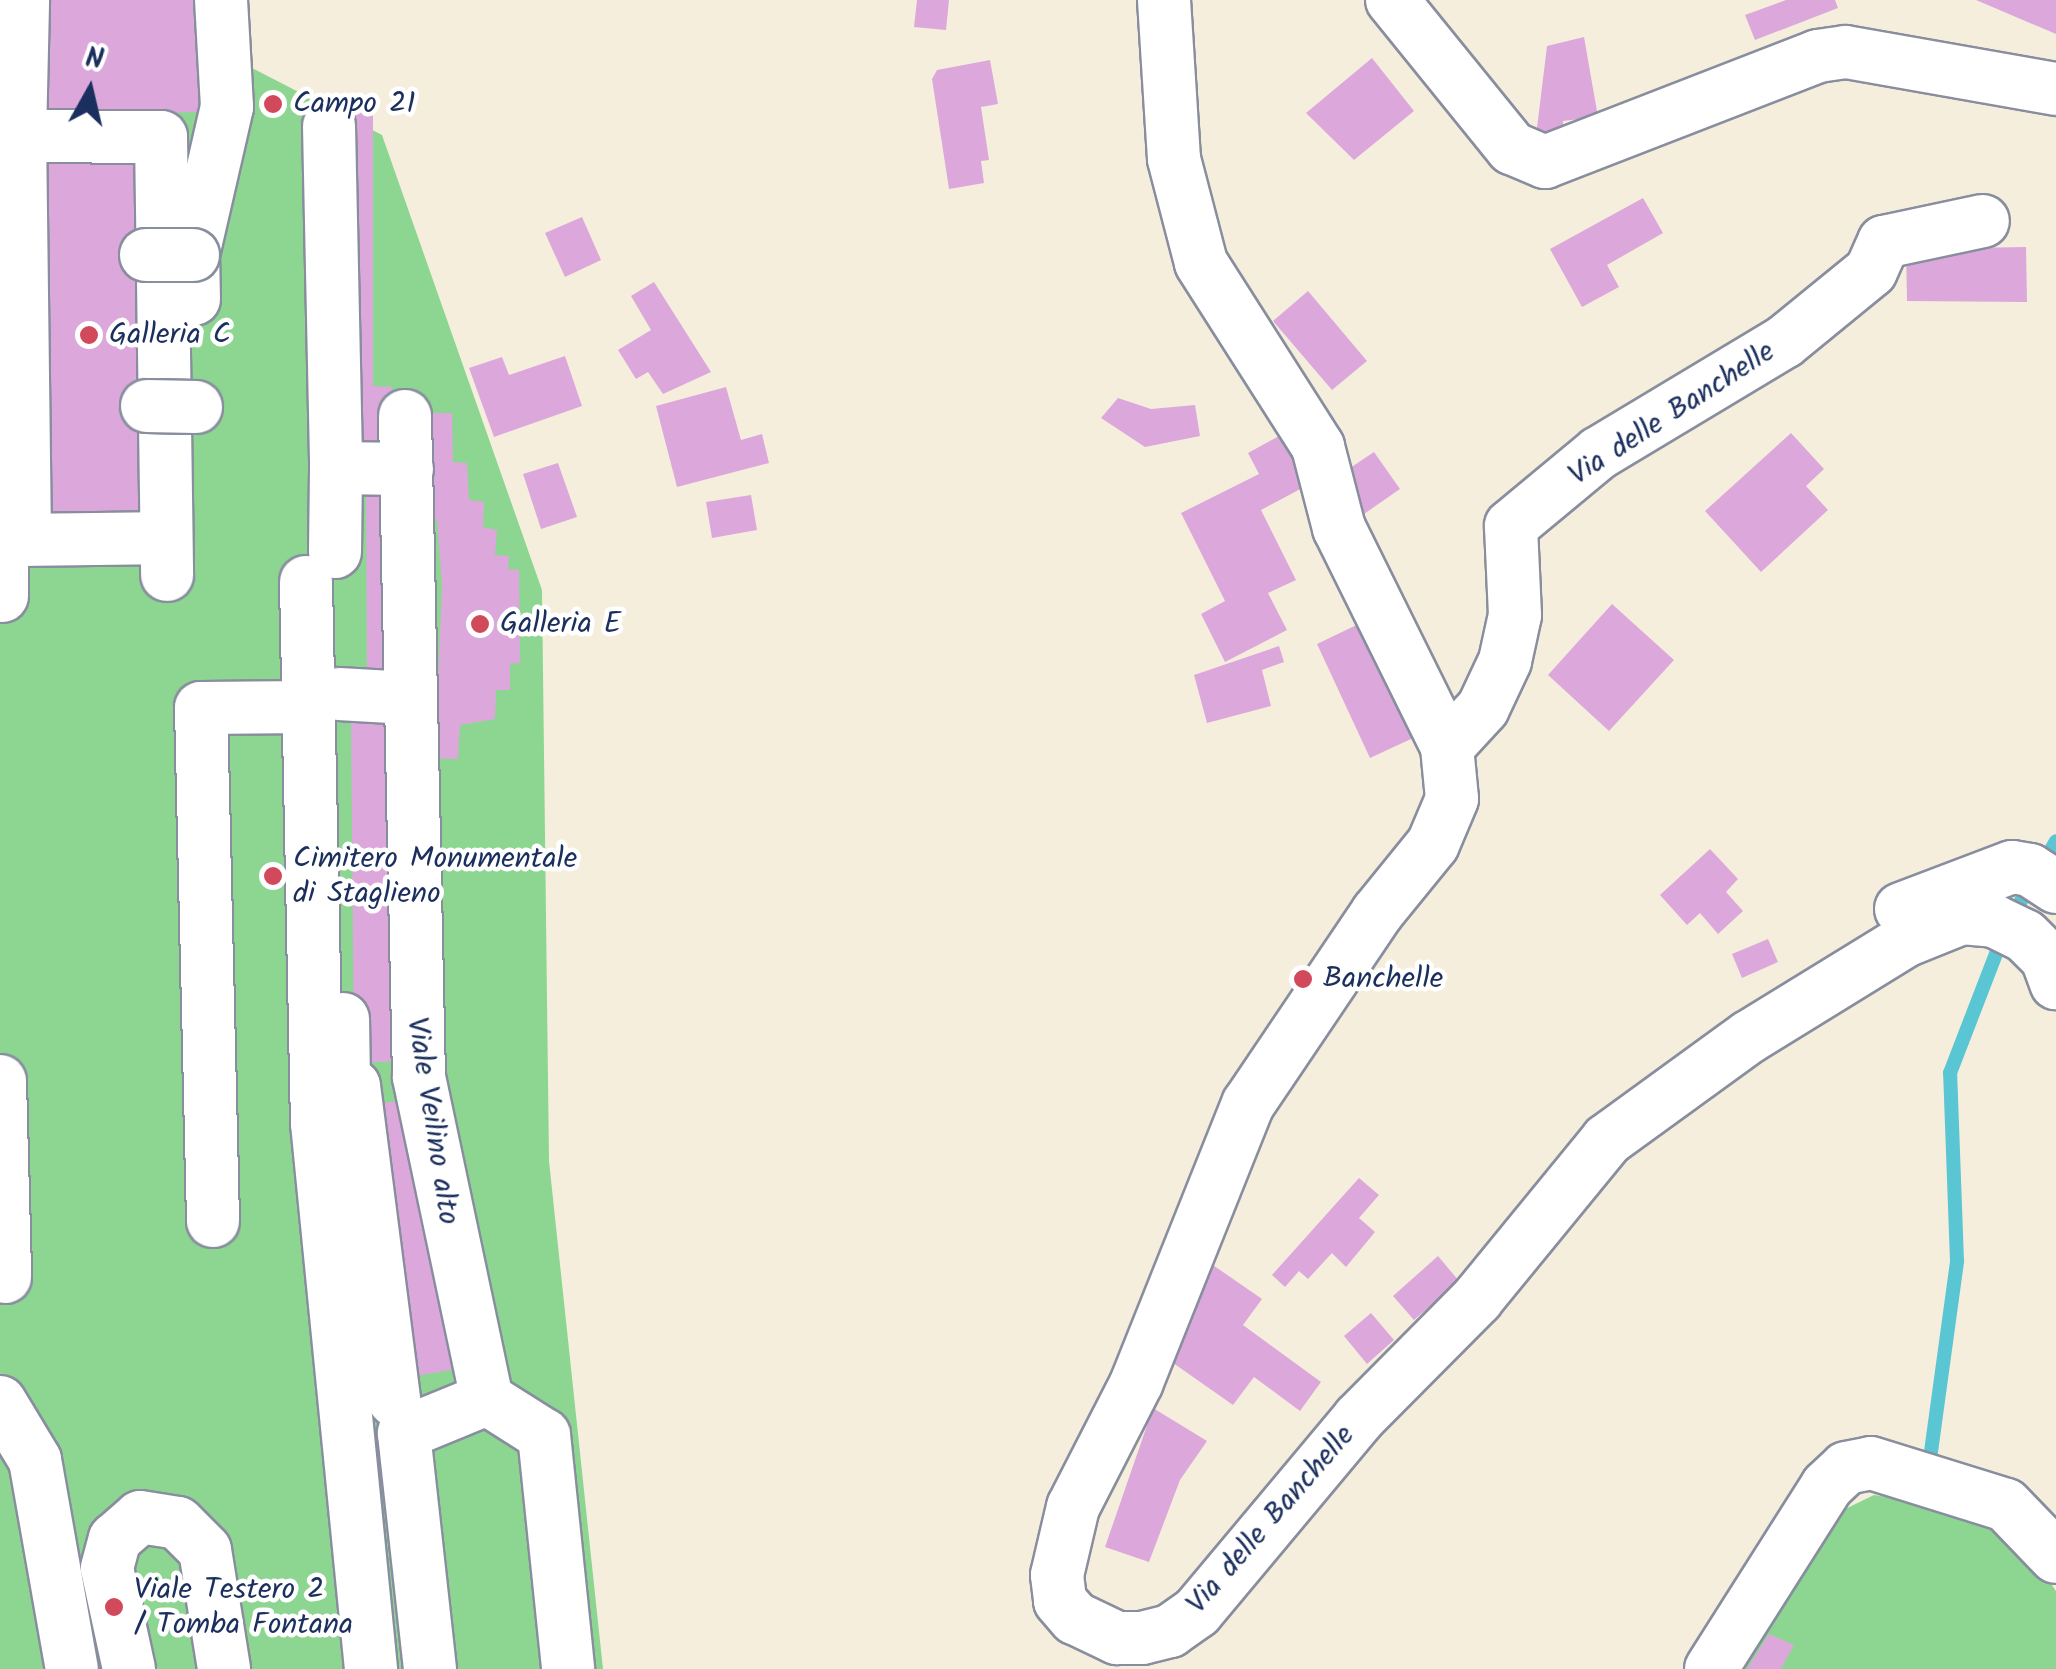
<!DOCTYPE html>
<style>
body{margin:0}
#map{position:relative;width:2056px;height:1669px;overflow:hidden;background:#f6eedd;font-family:Kalam,sans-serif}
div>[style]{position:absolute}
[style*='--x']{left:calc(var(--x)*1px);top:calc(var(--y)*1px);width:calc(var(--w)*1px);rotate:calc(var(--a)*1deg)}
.green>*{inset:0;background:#8cd691}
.stream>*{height:14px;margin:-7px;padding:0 7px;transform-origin:7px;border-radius:7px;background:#5ac5d3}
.building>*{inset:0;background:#dca8dc}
.roads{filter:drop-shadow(2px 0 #888e9e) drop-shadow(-2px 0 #888e9e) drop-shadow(0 2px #888e9e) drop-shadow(0 -2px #888e9e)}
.minor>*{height:52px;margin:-26px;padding:0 26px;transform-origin:26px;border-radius:26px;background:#fff}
.bridges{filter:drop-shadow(2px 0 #888e9e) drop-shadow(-2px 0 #888e9e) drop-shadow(0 2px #888e9e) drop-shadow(0 -2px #888e9e)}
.minor-bridge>*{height:52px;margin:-26px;padding:0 26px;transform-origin:26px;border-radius:26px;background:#fff}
.dots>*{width:28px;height:28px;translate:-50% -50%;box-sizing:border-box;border:5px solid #fff;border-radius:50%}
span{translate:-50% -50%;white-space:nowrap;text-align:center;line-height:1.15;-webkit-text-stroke:9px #fff;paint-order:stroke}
.poi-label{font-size:30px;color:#1b2f5e}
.left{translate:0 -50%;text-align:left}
.street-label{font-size:30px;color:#1b2f5e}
.north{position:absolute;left:40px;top:40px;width:100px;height:100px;-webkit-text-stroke:8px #fff;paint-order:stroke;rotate:8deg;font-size:28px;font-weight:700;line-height:40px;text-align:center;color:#1b2f5e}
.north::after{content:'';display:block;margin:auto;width:35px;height:45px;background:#1b2f5e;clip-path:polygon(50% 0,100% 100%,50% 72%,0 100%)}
</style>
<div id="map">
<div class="green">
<div style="clip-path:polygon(0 0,245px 0,252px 68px,382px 135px,542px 590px,549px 1161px,603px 1669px,0 1669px)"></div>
<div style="clip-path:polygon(1874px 1495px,1952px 1506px,2021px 1540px,2056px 1591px,2056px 1669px,1737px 1669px,1841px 1511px)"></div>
</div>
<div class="stream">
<div style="--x:2011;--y:918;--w:89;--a:-59.7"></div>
<div style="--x:1930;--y:1459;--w:200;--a:-82.2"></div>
<div style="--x:1957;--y:1261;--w:188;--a:-92.1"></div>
<div style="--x:1950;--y:1073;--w:145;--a:-68.9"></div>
</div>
<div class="building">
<div style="clip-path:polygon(29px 0,197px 0,199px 112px,31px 115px)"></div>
<div style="clip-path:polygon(917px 0,949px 0,946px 30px,914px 27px)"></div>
<div style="clip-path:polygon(1786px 0,1835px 0,1838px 8px,1755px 40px,1745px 15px)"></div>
<div style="clip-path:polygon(1976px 0,2056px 0,2056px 34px)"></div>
<div style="clip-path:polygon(1584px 37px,1598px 117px,1563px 121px,1563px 134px,1536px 136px,1547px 46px)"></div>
<div style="clip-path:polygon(1372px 58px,1414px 111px,1354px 160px,1306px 113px)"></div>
<div style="clip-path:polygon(990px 60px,998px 104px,981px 107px,989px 160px,981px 161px,984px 183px,949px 189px,932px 79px,937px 70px)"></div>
<div style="clip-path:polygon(344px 102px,373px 102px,373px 386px,392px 387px,392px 448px,344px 448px)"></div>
<div style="clip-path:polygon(145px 152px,148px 515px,32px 518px,30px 155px)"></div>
<div style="clip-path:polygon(1643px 198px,1663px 233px,1607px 265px,1619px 287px,1582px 307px,1550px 249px)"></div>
<div style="clip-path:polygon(582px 217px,601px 260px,565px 277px,545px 233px)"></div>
<div style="clip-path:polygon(2026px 247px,2027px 302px,1907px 301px,1906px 249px)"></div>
<div style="clip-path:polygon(654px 282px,711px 372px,663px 394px,648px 372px,636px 379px,618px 350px,651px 330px,631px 296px)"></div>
<div style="clip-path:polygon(1308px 291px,1367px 361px,1332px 390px,1273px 321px)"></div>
<div style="clip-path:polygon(565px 356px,582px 406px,494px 437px,469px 368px,502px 357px,509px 375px)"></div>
<div style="clip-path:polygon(726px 387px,741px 440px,762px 434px,769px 463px,677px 487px,656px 406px)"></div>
<div style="clip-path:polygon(1118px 398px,1151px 409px,1195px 405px,1200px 436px,1145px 447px,1101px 418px)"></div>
<div style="clip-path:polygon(419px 413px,452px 413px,453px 462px,467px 463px,469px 500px,484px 502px,483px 527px,497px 530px,495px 555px,509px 556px,508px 569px,519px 570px,520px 663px,510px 664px,510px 690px,496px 690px,495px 719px,460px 725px,458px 759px,424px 758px,427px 685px,438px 684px,442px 585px,437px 519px,416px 517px)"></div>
<div style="clip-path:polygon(1297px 426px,1319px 479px,1261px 510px,1296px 580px,1268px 593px,1287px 630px,1225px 662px,1201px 614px,1225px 601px,1181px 513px,1259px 474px,1248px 453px)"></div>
<div style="clip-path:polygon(1791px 433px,1824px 469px,1806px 486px,1828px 510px,1761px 572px,1705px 511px)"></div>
<div style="clip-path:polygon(1374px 452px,1400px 489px,1364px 514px,1338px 476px)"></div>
<div style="clip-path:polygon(558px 463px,577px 517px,541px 529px,523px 474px)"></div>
<div style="clip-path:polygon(366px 487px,396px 488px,398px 679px,367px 680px)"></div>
<div style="clip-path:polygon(751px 495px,757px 530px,712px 538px,706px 502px)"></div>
<div style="clip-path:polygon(1612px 604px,1674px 660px,1609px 731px,1548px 675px)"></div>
<div style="clip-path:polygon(1371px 618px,1426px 732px,1370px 758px,1317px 644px)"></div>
<div style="clip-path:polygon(1279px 646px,1284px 662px,1262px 670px,1271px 706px,1207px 723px,1194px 675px)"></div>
<div style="clip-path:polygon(351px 714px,400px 715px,405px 1061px,354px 1063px)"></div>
<div style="clip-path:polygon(1710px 849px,1738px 879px,1726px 892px,1743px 911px,1718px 934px,1700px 913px,1687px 925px,1660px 895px)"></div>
<div style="clip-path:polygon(1768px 939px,1778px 962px,1742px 978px,1732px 954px)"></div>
<div style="clip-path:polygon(416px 1100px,456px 1369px,405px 1378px,367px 1104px)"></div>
<div style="clip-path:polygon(1359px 1178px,1379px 1195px,1359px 1218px,1375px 1232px,1346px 1267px,1332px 1253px,1308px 1279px,1299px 1271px,1285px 1287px,1272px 1275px)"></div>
<div style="clip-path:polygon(1438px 1256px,1459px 1281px,1414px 1320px,1393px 1296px)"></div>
<div style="clip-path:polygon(1210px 1263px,1262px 1299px,1243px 1325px,1321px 1382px,1300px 1411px,1254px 1377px,1233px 1405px,1166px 1358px)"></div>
<div style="clip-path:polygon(1371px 1313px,1394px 1340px,1367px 1364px,1344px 1336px)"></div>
<div style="clip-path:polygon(1153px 1408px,1207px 1441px,1180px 1480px,1149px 1562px,1105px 1547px)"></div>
<div style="clip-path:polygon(1769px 1634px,1794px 1645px,1781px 1669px,1747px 1669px)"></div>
</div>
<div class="roads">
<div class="minor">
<div style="--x:1164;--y:0;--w:159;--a:86.4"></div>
<div style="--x:1174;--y:159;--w:107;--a:75.4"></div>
<div style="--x:1201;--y:263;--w:218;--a:57.5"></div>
<div style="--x:1318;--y:447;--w:84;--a:75.5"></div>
<div style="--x:1339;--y:528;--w:244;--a:63.7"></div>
<div style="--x:1447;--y:747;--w:52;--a:84.5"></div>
<div style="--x:1452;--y:799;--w:49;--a:112.9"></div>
<div style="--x:1433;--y:844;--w:89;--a:129.1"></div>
<div style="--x:1377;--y:913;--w:230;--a:124"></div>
<div style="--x:1248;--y:1104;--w:299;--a:111.8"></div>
<div style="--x:1137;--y:1382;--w:140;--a:117.1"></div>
<div style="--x:1073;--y:1507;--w:70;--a:103.2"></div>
<div style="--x:1057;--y:1575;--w:26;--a:83"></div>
<div style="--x:1060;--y:1601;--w:23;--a:49"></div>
<div style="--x:1075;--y:1618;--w:47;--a:25.5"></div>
<div style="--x:1117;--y:1638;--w:25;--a:0"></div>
<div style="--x:1142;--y:1638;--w:29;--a:-14"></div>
<div style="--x:1170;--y:1631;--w:33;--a:-35"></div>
<div style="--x:1197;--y:1612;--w:253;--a:-50.1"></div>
<div style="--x:1359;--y:1418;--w:168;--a:-45.2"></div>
<div style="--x:1477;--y:1299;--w:205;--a:-50.7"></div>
<div style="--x:1607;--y:1140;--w:175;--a:-36"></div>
<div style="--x:1749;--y:1037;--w:183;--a:-31.6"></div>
<div style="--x:1905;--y:941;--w:61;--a:-22"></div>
<div style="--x:1962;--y:918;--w:32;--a:5"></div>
<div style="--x:1994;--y:921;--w:34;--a:26"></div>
<div style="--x:2025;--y:936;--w:31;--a:45"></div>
<div style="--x:2047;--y:958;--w:27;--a:70"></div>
<div style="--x:1392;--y:0;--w:191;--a:51"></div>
<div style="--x:1512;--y:148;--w:36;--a:23"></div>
<div style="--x:1545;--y:162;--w:293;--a:-21.2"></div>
<div style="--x:1818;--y:56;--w:28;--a:-8"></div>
<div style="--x:1846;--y:52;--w:213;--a:10"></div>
<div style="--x:329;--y:126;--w:342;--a:88.8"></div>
<div style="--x:336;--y:468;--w:71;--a:0.8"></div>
<div style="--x:20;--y:136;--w:136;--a:-88.7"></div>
<div style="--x:194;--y:299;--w:44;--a:-91.3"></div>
<div style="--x:193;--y:255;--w:152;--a:-77.1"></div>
<div style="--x:227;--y:107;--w:107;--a:-93.2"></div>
<div style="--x:405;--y:416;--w:661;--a:88.79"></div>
<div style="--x:419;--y:1077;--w:329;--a:78.1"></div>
<div style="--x:487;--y:1399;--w:67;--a:32.3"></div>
<div style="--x:544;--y:1435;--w:235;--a:84.1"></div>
<div style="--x:165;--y:538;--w:140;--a:179.2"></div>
<div style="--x:25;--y:540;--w:404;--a:-90.7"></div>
<div style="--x:20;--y:136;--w:141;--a:0.4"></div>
<div style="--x:161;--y:137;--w:438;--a:89.2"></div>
<div style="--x:335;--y:552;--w:84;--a:-89.3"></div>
<div style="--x:2;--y:559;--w:37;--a:90"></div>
<div style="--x:306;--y:582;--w:541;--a:88.84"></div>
<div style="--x:317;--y:1123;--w:549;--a:84.35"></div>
<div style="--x:339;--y:694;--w:69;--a:3.3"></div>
<div style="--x:1447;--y:747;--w:53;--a:-47.3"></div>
<div style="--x:1483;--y:708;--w:52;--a:-64.9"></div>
<div style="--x:1505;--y:661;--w:47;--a:-77.7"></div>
<div style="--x:1515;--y:615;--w:89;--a:-92.6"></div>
<div style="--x:1511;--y:526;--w:114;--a:-39.7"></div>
<div style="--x:1599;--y:453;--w:216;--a:-31"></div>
<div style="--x:1784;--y:342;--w:112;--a:-39.2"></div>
<div style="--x:1871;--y:271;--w:32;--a:-66"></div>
<div style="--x:1884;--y:242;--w:101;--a:-12"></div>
<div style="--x:1901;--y:909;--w:119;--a:-20.7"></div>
<div style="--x:2012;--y:867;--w:18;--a:9"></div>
<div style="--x:2030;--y:870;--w:31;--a:33"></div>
<div style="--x:343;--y:1019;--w:62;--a:89.1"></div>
<div style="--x:344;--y:1081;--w:11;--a:27"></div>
<div style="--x:354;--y:1086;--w:317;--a:82.7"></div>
<div style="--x:0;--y:1081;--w:196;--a:88.5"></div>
<div style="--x:213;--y:1221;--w:513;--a:-91.34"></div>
<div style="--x:201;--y:708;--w:107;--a:-0.5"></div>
<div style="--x:0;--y:1402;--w:68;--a:58.9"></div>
<div style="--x:35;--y:1460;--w:212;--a:80"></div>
<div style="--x:129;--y:1669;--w:103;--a:-102.3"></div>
<div style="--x:107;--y:1568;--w:30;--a:-75"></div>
<div style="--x:115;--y:1539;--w:33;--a:-41"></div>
<div style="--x:140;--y:1517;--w:38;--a:9"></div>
<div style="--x:178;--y:1523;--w:38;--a:45"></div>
<div style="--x:205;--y:1550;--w:121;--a:80.9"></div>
<div style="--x:430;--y:1669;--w:237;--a:-96.3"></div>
<div style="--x:404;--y:1433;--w:90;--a:-22.3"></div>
<div style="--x:1711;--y:1669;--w:217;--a:-57.6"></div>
<div style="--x:1827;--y:1486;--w:26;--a:-43"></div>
<div style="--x:1846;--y:1468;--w:25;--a:-11"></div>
<div style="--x:1871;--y:1463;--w:141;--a:17.3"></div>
<div style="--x:2006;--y:1505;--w:72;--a:46.1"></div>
</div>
</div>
<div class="bridges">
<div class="minor-bridge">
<div style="--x:146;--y:255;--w:47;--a:0"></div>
<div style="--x:147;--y:406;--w:49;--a:1.2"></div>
</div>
</div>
<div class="dots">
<div style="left:273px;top:104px;background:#d1495b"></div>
<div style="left:89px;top:335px;background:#d1495b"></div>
<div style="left:480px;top:624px;background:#d1495b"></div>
<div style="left:273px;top:876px;background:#d1495b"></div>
<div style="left:1303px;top:979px;background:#d1495b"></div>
<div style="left:114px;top:1607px;background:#d1495b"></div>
</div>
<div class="poi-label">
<span class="left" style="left:293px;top:104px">Campo 21</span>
<span class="left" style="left:109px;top:335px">Galleria C</span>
<span class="left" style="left:500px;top:624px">Galleria E</span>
<span class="left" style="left:293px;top:876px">Cimitero Monumentale<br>di Staglieno</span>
<span class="left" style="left:1323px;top:979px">Banchelle</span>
<span class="left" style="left:134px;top:1607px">Viale Testero 2<br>/ Tomba Fontana</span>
</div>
<div class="street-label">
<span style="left:1672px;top:414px;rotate:-33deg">Via delle Banchelle</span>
<span style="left:432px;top:1121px;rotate:81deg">Viale Veilino alto</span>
<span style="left:1271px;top:1520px;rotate:-49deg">Via delle Banchelle</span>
</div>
<div class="north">N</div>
</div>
